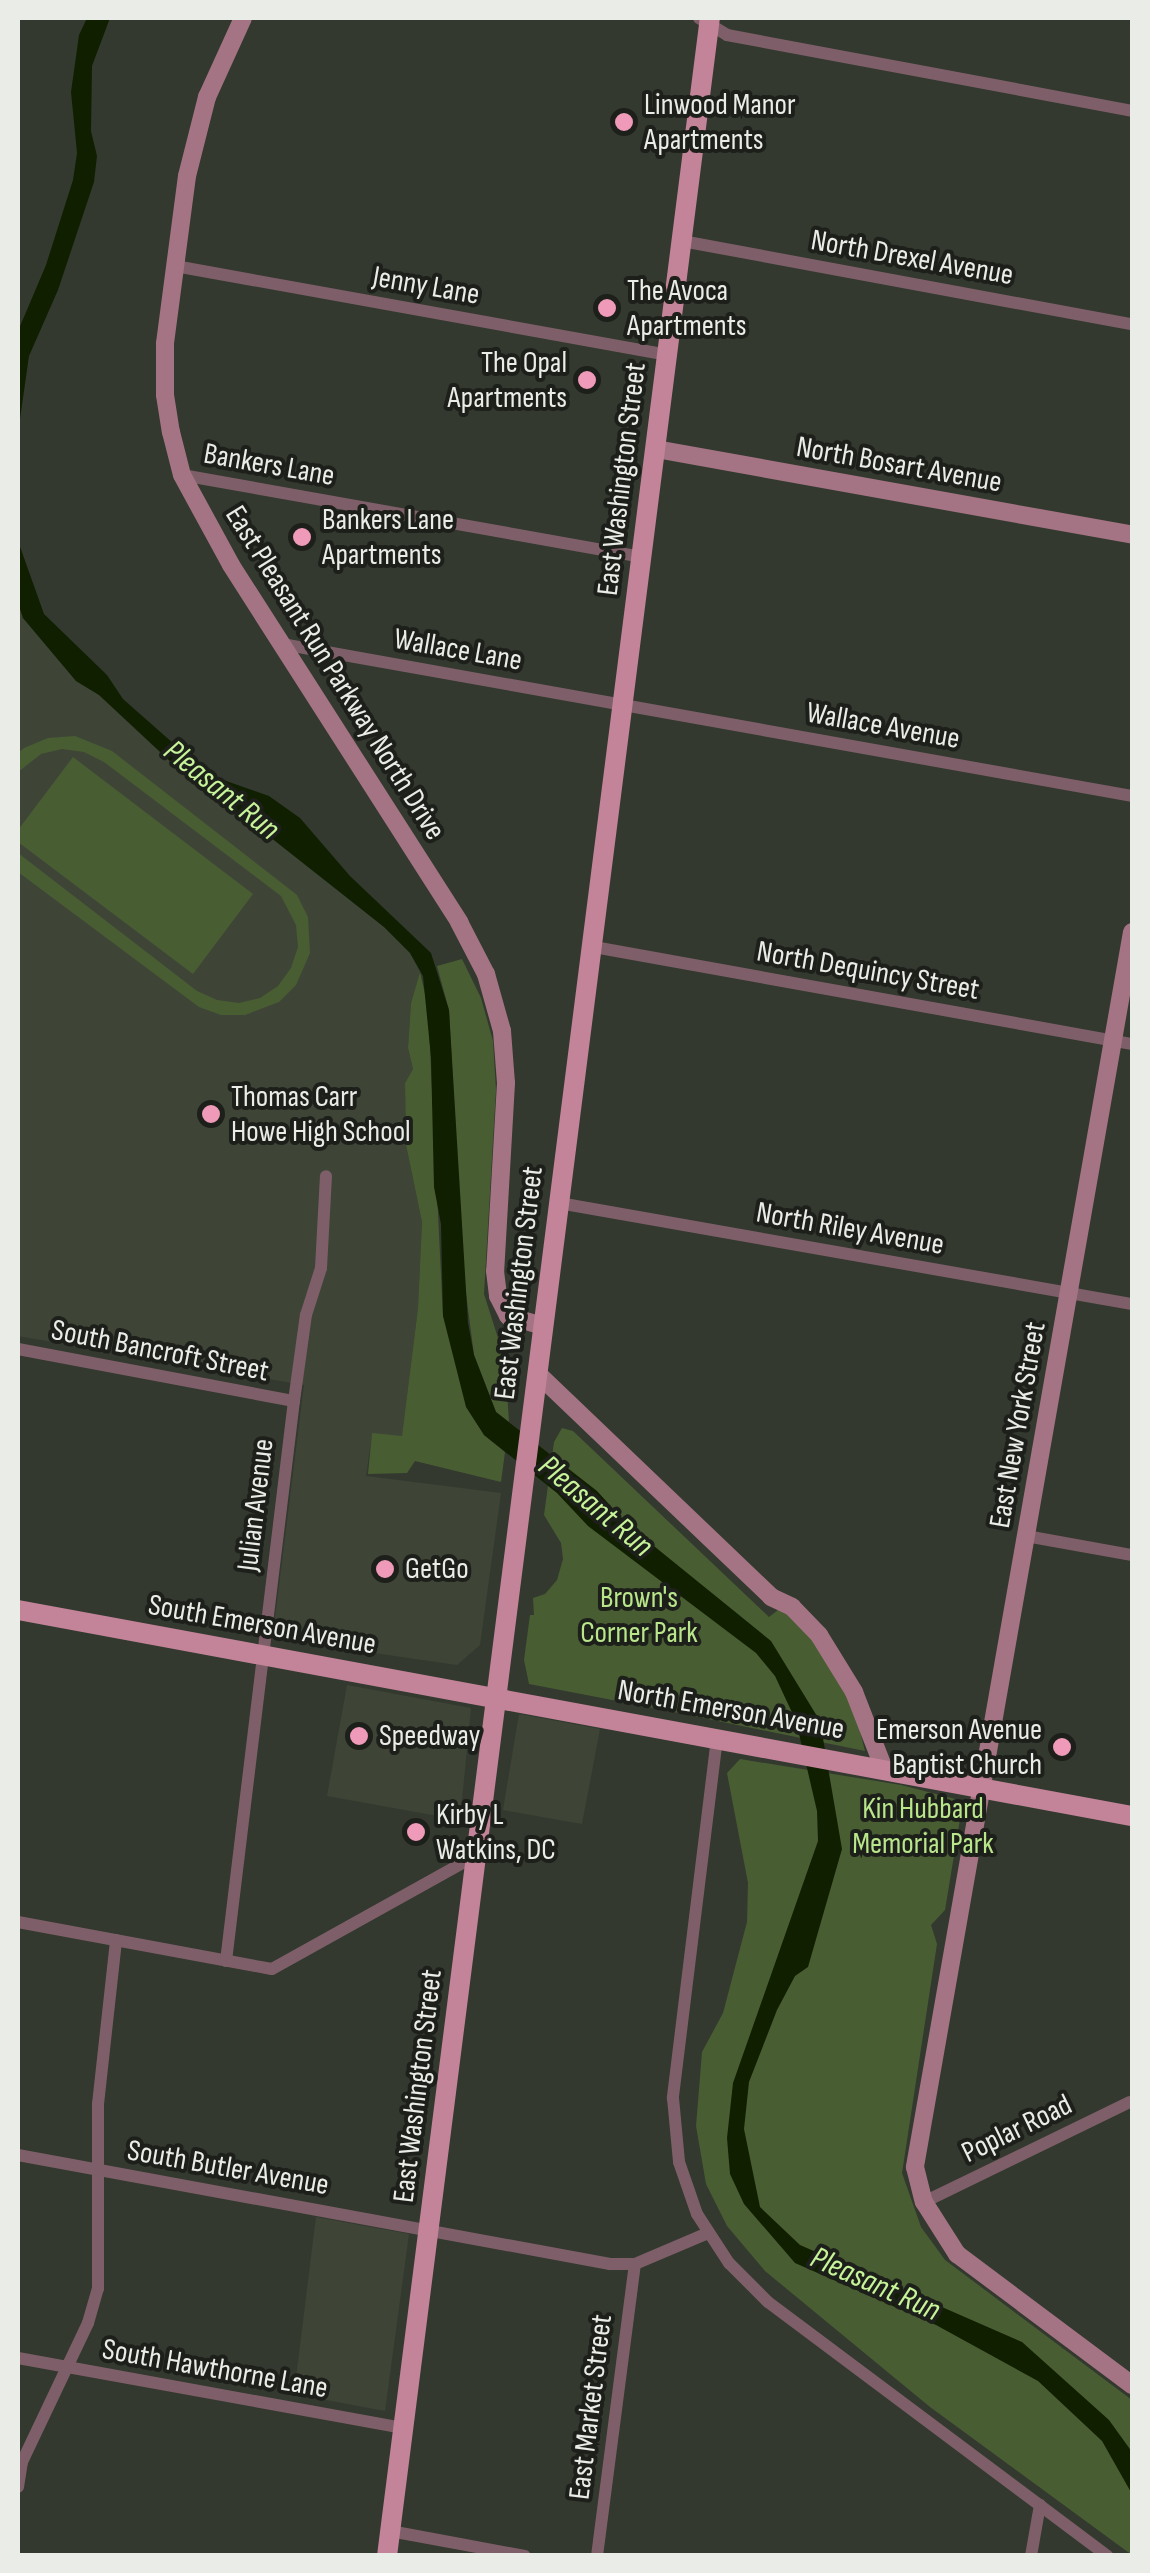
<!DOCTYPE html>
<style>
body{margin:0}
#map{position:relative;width:1150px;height:2573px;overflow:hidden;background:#33392f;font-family:"Sofia Sans Condensed",sans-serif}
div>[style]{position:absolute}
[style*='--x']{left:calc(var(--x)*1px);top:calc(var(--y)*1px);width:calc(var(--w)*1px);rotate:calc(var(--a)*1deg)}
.built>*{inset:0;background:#3e4537}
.green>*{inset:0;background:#495d33}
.water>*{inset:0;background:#111f01}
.street>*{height:12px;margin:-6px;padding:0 6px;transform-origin:6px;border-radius:6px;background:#7e5f69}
.secondary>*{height:18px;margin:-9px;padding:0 9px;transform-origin:9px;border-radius:9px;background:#a57484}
.primary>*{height:20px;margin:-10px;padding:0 10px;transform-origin:10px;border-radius:10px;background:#c3849a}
.dots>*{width:28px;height:28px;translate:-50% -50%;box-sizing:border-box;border:5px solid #1d1f1a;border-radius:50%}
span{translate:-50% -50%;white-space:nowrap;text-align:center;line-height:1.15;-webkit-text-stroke:8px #1d1f1a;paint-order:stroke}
.poi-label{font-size:30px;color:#eaede7}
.left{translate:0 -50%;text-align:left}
.right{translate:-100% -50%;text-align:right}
.street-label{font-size:30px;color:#eaede7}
.park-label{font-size:30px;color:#b9e58b}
.water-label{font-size:32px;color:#c7f399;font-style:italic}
.frame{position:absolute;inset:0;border:20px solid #eaede7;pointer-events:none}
</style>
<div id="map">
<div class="built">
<div style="clip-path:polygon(18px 603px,23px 618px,76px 681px,99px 695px,199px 789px,265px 833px,384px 927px,410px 953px,420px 972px,411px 1003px,408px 1048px,413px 1069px,405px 1083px,406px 1145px,422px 1222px,418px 1308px,402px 1437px,372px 1434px,366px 1476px,501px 1493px,480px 1645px,457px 1665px,340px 1648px,342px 1639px,274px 1626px,304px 1385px,18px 1336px)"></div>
<div style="clip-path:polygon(347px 1685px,471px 1708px,460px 1820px,327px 1796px)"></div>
<div style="clip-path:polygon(519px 1714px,600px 1729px,582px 1824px,503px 1810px)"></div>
<div style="clip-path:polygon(316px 2217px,409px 2234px,385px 2411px,294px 2394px)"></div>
</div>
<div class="green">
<div style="clip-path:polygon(75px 736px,112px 751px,297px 895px,308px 917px,310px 953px,296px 985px,279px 1002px,245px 1015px,221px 1015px,199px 1007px,18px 872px,18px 853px,197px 991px,217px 1000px,239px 1003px,260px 998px,278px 986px,291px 968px,298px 947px,296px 925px,281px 896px,104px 762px,84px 752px,62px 749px,41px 754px,18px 772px,18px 753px,24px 748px,48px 738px)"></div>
<div style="clip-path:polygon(73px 757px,253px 894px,193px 974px,18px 842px,18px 830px)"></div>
<div style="clip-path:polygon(462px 959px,481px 998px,493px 1041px,496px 1090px,484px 1294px,505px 1360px,509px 1422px,496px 1412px,474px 1355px,463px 1270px,449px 1010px,437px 966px)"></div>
<div style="clip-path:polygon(420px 972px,428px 1007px,443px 1316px,484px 1435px,505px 1452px,501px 1482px,415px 1461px,407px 1473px,368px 1474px,372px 1433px,402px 1436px,418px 1308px,422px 1222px,406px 1145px,405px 1083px,413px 1069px,408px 1048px,411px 1003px)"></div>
<div style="clip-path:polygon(562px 1428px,573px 1431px,769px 1617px,783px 1606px,800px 1620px,851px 1696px,865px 1751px,669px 1711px,662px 1700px,654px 1708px,529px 1684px,524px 1660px,530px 1615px,534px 1615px,533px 1598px,545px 1594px,557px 1580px,563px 1559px,561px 1543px,544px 1515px,554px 1442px)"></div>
<div style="clip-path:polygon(740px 1759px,901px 1785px,963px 1801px,945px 1910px,931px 1925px,937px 1944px,902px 2173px,921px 2227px,945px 2260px,1132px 2400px,1132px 2555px,930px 2407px,765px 2271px,727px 2226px,706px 2184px,696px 2126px,702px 2052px,723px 2013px,747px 1922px,748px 1883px,727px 1773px)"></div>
</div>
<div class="water">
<div style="clip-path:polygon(87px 18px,110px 18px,92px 66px,91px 131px,97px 156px,94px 182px,58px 290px,29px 356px,18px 433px,18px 331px,46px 265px,73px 180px,77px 153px,71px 92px,79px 35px)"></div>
<div style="clip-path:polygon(18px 541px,44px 614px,107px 675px,123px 699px,199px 766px,215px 777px,269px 796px,300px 818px,350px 876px,431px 953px,449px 1010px,468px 1323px,474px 1355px,496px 1412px,597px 1491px,628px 1525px,771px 1641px,820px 1721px,842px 1849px,808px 1967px,795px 1976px,777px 2010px,749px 2082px,744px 2129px,760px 2207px,800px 2245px,1022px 2342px,1109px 2420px,1132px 2452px,1132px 2494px,1102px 2441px,1038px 2381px,936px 2325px,795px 2263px,744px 2204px,730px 2174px,727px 2138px,733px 2083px,818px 1841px,817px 1811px,796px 1721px,775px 1676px,756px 1653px,588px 1526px,557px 1493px,484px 1435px,466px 1407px,443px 1316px,441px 1224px,434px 1187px,431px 1057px,423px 976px,410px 953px,384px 927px,265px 833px,200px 789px,99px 695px,76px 681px,23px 618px,18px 603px)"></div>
</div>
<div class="street">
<div style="--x:699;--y:18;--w:33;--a:31"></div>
<div style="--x:727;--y:35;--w:412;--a:10.6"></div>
<div style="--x:682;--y:241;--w:458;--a:10.5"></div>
<div style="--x:175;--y:266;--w:501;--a:10.23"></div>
<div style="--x:182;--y:475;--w:468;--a:10.1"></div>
<div style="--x:282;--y:644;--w:863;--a:10.14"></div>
<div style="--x:594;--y:947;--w:547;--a:10.22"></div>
<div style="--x:559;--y:1203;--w:582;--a:10"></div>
<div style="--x:18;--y:1349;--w:281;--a:10.7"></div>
<div style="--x:1026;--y:1536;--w:108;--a:10.2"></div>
<div style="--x:717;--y:1738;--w:363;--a:97"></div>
<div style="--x:673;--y:2098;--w:64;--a:84.6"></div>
<div style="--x:679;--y:2162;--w:55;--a:70.9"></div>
<div style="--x:697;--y:2214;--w:59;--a:56.9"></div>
<div style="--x:729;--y:2263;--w:55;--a:45"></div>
<div style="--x:768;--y:2302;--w:424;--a:36.8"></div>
<div style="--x:18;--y:1922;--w:258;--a:10.5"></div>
<div style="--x:272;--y:1969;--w:235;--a:-29.1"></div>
<div style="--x:226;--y:1961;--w:564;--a:-83.08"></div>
<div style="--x:294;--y:1401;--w:87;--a:-82.1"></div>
<div style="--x:306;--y:1315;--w:49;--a:-72.3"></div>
<div style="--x:321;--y:1268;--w:92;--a:-86.9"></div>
<div style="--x:18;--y:2155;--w:602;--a:10.43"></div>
<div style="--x:610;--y:2264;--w:25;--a:0"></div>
<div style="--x:635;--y:2264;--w:79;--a:-23"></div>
<div style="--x:924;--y:2202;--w:229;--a:-25.9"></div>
<div style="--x:18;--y:2358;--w:392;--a:10.3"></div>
<div style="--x:18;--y:2487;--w:25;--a:-81"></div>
<div style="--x:22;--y:2462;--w:154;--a:-64.6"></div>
<div style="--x:88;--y:2323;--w:35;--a:-74"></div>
<div style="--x:98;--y:2289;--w:185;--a:-90"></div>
<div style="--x:98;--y:2104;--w:165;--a:-83.7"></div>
<div style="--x:390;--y:2531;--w:137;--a:10.5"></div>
<div style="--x:597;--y:2556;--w:294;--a:-82.6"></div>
<div style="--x:1031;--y:2556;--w:52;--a:-80"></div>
</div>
<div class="secondary">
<div style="--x:243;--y:18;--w:87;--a:114.5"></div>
<div style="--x:207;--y:97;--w:81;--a:104.2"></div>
<div style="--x:187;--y:176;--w:169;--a:97.5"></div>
<div style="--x:165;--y:344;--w:51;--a:90"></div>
<div style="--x:165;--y:395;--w:37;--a:81"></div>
<div style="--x:171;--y:432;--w:44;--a:75.7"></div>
<div style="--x:182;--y:475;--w:102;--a:61.4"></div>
<div style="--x:231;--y:565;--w:424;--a:57.4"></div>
<div style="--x:459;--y:922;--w:59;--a:62.6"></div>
<div style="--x:486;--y:974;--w:59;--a:74.3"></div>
<div style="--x:502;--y:1031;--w:52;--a:85.6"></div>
<div style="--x:506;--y:1083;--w:188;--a:93.3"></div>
<div style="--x:495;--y:1271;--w:25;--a:83"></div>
<div style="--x:498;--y:1296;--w:22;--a:63"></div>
<div style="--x:508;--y:1316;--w:36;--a:16"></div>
<div style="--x:656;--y:449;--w:484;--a:10.2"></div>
<div style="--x:1132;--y:932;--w:1254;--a:99.97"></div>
<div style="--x:915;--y:2167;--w:36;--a:76"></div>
<div style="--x:924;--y:2202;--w:62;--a:57.6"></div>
<div style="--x:957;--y:2254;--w:219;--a:36.8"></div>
<div style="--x:537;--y:1373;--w:324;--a:43.7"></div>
<div style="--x:771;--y:1597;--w:23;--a:25"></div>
<div style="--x:792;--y:1607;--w:39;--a:46"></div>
<div style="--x:819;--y:1635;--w:67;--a:58.4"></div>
<div style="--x:854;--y:1692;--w:83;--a:68.7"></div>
</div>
<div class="primary">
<div style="--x:18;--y:1610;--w:1133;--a:10.48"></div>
<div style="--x:387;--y:2556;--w:2558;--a:-82.75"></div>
</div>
<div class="dots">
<div style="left:624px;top:122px;background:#ef9ab8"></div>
<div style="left:607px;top:308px;background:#ef9ab8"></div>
<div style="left:587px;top:380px;background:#ef9ab8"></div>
<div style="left:302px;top:537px;background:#ef9ab8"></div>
<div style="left:211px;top:1114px;background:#ef9ab8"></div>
<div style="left:385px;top:1569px;background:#ef9ab8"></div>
<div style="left:359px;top:1736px;background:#ef9ab8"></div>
<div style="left:1062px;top:1747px;background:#ef9ab8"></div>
<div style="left:416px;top:1832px;background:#ef9ab8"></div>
</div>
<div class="poi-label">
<span class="left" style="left:644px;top:122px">Linwood Manor<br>Apartments</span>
<span class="left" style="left:627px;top:308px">The Avoca<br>Apartments</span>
<span class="right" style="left:567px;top:380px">The Opal<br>Apartments</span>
<span class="left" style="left:322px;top:537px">Bankers Lane<br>Apartments</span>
<span class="left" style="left:231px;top:1114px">Thomas Carr<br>Howe High School</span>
<span class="left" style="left:405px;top:1569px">GetGo</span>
<span class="right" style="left:1042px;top:1747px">Emerson Avenue<br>Baptist Church</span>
<span class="left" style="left:379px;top:1736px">Speedway</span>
<span class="left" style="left:436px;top:1832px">Kirby L<br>Watkins, DC</span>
</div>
<div class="street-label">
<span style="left:912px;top:258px;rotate:10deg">North Drexel Avenue</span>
<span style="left:426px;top:286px;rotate:10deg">Jenny Lane</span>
<span style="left:269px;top:465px;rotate:10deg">Bankers Lane</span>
<span style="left:899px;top:465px;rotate:10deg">North Bosart Avenue</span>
<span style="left:622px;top:479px;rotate:-83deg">East Washington Street</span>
<span style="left:458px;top:650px;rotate:10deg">Wallace Lane</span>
<span style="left:335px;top:673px;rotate:58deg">East Pleasant Run Parkway North Drive</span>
<span style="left:883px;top:726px;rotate:10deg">Wallace Avenue</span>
<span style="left:868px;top:971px;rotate:10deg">North Dequincy Street</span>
<span style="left:850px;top:1229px;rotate:10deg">North Riley Avenue</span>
<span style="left:519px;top:1283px;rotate:-83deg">East Washington Street</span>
<span style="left:160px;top:1351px;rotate:11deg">South Bancroft Street</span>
<span style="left:1018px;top:1425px;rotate:-80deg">East New York Street</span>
<span style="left:256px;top:1505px;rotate:-83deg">Julian Avenue</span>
<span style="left:262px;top:1625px;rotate:10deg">South Emerson Avenue</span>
<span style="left:731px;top:1710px;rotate:10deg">North Emerson Avenue</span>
<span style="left:418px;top:2086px;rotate:-83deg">East Washington Street</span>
<span style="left:1017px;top:2129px;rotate:-26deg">Poplar Road</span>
<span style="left:228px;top:2168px;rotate:10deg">South Butler Avenue</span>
<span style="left:215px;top:2369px;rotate:10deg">South Hawthorne Lane</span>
<span style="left:591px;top:2407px;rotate:-83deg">East Market Street</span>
</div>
<div class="park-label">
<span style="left:639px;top:1615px">Brown's<br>Corner Park</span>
<span style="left:923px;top:1826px">Kin Hubbard<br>Memorial Park</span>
</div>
<div class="water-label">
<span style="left:221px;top:791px;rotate:39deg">Pleasant Run</span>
<span style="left:595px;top:1507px;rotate:40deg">Pleasant Run</span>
<span style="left:875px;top:2285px;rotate:24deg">Pleasant Run</span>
</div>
<div class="frame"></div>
</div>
